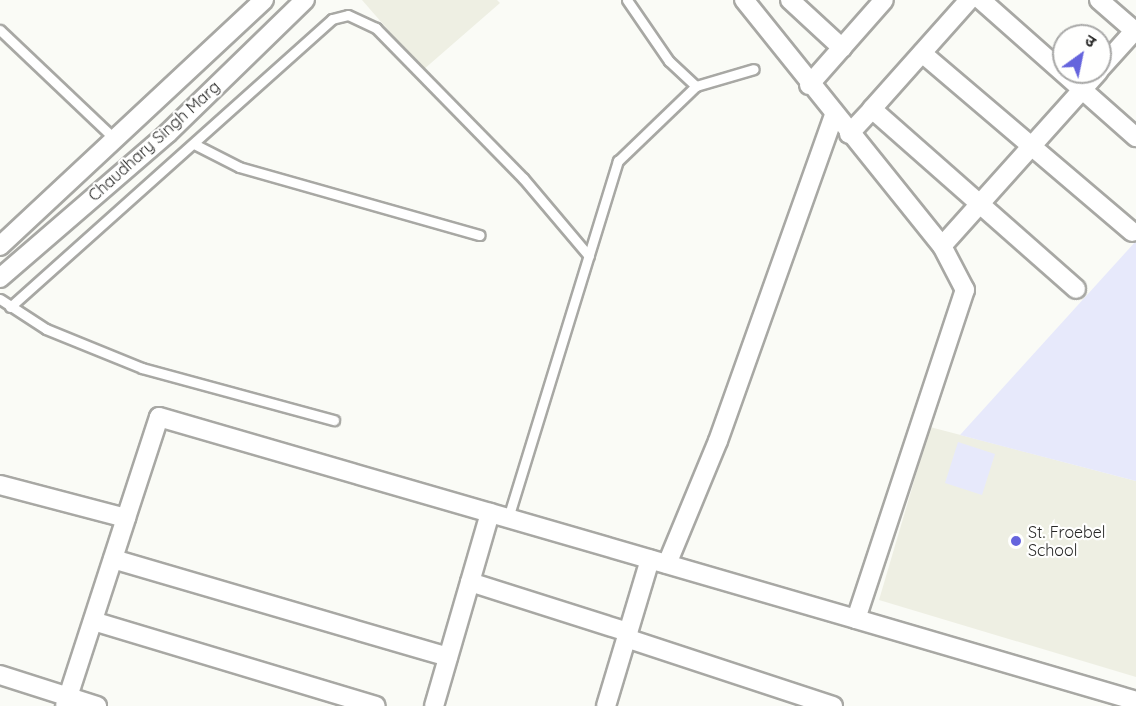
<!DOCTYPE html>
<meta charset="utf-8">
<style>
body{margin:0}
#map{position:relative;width:1136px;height:706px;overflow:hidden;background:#fafbf6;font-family:Quicksand,"Noto Sans Devanagari",sans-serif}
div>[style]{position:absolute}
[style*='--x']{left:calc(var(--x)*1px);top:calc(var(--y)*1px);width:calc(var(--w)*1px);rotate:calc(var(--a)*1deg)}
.built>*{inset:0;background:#eeefe3}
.green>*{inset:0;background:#e7e9fb}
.roads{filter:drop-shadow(2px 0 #a8a8a4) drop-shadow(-2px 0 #a8a8a4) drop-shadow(0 2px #a8a8a4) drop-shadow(0 -2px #a8a8a4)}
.service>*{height:9px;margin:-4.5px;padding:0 4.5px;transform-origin:4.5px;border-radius:4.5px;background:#fff}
.minor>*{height:18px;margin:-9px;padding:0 9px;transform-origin:9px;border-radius:9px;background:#fff}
.dots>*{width:16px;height:16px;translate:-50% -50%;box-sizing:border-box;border:3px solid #fffffe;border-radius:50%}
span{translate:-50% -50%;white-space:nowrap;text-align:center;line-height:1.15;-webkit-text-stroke:4.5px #fffffe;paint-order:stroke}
.street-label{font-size:16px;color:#282827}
.poi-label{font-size:16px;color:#282827}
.left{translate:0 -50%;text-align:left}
.north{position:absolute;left:1052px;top:24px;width:60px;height:60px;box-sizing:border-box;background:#fffffe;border:2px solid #a9a9a8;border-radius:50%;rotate:33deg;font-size:16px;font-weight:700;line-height:24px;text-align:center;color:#282827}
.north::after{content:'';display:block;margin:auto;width:21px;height:27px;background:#6564dd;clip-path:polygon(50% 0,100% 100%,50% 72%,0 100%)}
</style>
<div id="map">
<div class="built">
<div style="clip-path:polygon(362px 0,497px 0,500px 3px,423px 70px)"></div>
<div style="clip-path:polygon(930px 427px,1136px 481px,1136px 677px,879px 600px)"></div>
</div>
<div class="green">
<div style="clip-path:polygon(1136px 241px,1136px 481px,960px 435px)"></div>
<div style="clip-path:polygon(958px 442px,995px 454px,982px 495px,945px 483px)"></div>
</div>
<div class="roads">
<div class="service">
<div style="--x:627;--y:0;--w:74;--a:55.5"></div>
<div style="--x:669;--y:61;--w:37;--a:43"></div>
<div style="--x:696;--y:86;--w:60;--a:-16.3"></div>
<div style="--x:0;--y:30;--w:157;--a:43.5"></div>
<div style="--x:196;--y:145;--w:48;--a:27.1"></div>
<div style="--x:239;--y:167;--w:250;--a:15.8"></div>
<div style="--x:0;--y:299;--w:55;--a:33.1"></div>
<div style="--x:46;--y:329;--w:104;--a:22.1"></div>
<div style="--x:142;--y:368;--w:199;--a:15.2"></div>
<div style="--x:10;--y:307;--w:432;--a:-41.8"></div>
<div style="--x:332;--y:19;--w:16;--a:-14"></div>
<div style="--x:348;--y:15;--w:31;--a:25"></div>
<div style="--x:376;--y:28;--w:210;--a:45.6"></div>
<div style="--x:523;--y:178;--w:102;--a:49.8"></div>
<div style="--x:508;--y:518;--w:374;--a:-72.9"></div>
<div style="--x:618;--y:161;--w:108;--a:-43.9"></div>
</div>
<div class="minor">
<div style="--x:790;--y:0;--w:71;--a:42.7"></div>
<div style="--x:969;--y:0;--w:146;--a:131.7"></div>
<div style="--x:872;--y:109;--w:272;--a:41.4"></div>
<div style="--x:981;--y:0;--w:207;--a:41.5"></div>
<div style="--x:1099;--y:0;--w:49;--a:40.9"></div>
<div style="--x:922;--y:53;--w:276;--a:40.4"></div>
<div style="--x:1100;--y:69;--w:54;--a:-48"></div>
<div style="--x:809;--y:85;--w:113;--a:-48.6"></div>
<div style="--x:849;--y:134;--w:34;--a:-47"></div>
<div style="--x:0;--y:246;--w:361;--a:-43"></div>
<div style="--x:942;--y:246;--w:234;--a:-48.1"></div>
<div style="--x:0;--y:278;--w:222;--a:-40.8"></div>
<div style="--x:168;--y:133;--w:191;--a:-44.2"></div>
<div style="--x:0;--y:485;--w:130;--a:14.7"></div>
<div style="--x:126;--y:518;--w:106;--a:-71.9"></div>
<div style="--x:159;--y:417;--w:726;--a:16.16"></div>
<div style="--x:856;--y:619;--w:347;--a:-71.7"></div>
<div style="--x:965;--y:290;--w:50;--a:-117.6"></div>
<div style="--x:942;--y:246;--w:316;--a:-128.8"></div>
<div style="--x:113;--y:559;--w:349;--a:16.3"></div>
<div style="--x:667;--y:564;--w:133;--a:-67.5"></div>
<div style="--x:718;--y:441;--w:346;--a:-70.4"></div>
<div style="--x:470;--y:582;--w:166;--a:17.6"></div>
<div style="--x:856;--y:619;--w:292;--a:16.3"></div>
<div style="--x:93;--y:621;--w:295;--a:16.7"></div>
<div style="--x:626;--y:638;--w:218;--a:18.2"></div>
<div style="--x:0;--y:675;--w:102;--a:17.7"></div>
<div style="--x:65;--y:706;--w:198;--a:-72"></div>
<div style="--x:434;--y:706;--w:201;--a:-73.8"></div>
<div style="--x:606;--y:706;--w:153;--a:-73.3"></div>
</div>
</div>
<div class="dots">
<div style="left:1016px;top:541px;background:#6564dd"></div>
</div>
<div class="street-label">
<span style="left:154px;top:141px;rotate:-42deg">Chaudhary Singh Marg</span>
</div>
<div class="poi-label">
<span class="left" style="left:1028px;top:541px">St. Froebel<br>School</span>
</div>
<div class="north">उ</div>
</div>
